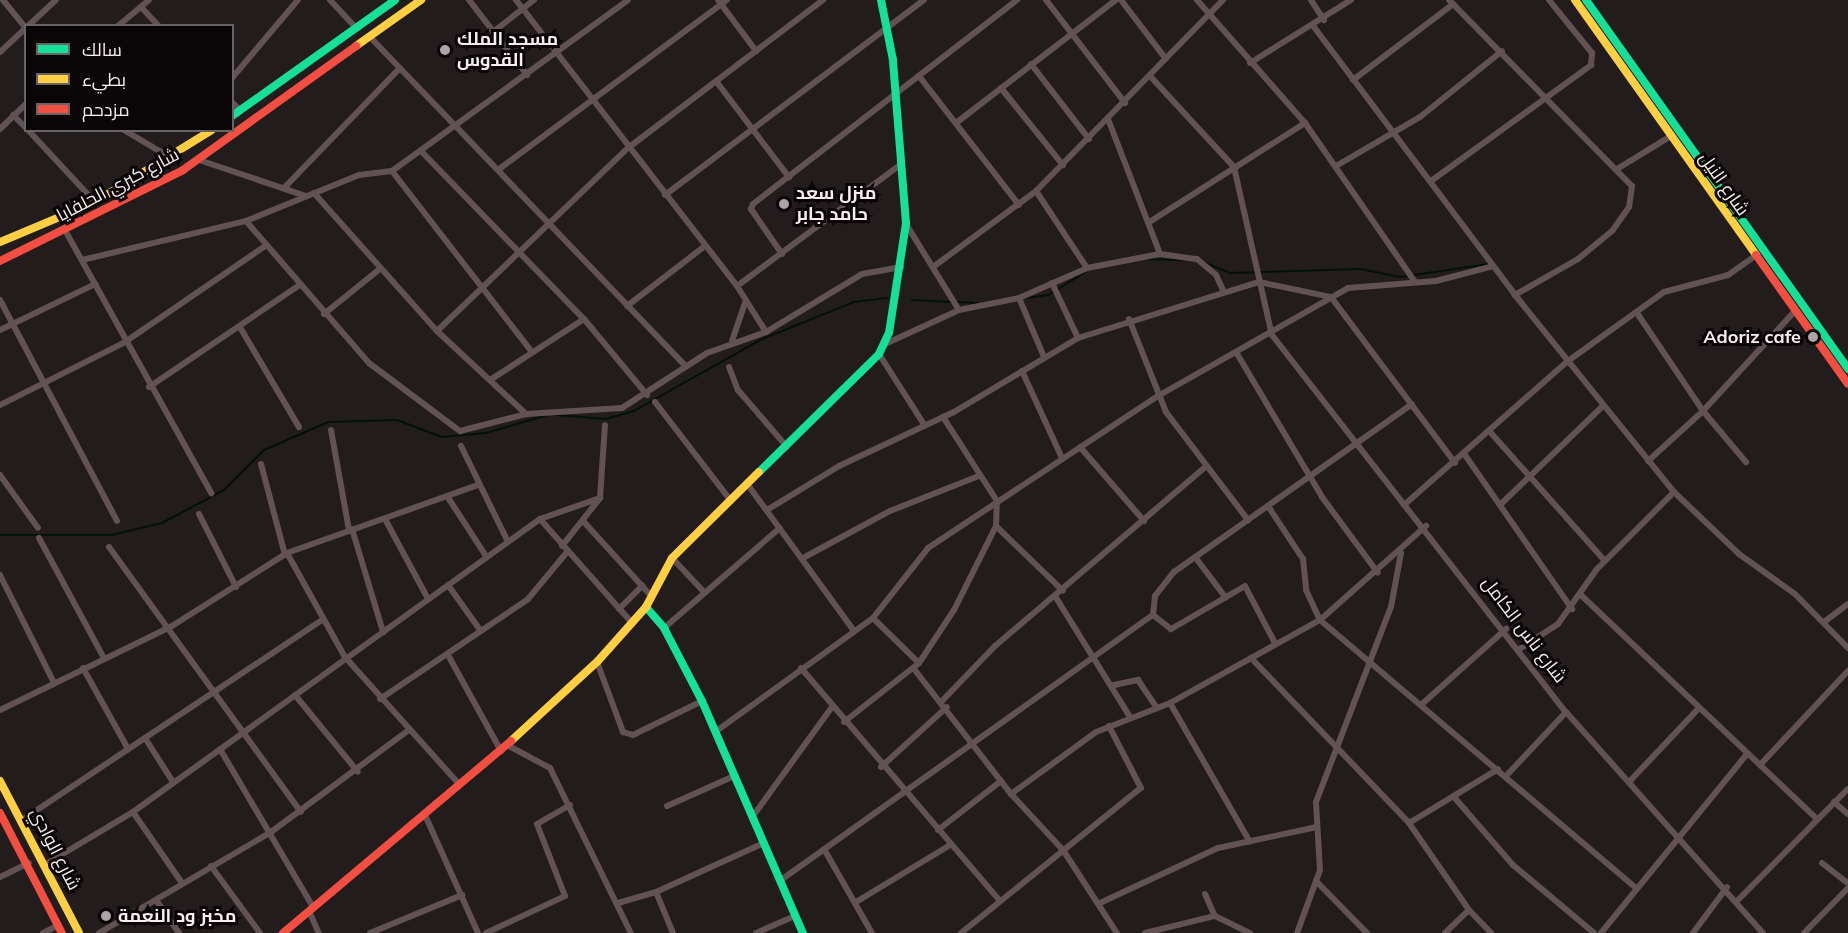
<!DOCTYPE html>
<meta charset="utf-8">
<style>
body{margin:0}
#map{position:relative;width:1848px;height:933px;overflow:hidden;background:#221c1d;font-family:Mulish,Cairo,sans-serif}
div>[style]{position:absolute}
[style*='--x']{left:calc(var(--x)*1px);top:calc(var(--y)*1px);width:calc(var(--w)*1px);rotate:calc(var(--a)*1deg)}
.stream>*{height:2px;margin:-1px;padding:0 1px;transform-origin:1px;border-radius:1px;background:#031206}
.street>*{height:6px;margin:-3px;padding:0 3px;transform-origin:3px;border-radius:3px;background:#625254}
.fast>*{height:8px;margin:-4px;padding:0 4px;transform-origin:4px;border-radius:4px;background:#16e098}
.slow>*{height:8px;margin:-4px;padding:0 4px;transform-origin:4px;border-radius:4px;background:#ffcf43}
.jam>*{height:8px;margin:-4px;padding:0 4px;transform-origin:4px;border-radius:4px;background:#f24e42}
.dots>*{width:16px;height:16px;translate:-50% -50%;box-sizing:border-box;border:3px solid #0a0607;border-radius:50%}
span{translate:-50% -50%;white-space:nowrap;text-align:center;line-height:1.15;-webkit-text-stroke:6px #0a0607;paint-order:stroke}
.poi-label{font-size:18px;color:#f6eeef;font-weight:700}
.left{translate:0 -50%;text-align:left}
.right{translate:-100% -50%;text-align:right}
.street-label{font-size:18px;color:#f6eeef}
.legend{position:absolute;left:24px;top:24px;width:210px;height:108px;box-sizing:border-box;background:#0a0607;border:2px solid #686364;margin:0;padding:8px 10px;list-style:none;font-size:18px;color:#f6eeef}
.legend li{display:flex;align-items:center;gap:12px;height:30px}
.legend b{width:30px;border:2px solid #686364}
</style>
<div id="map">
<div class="stream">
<div style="--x:1146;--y:259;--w:36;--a:2"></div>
<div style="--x:1203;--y:262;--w:29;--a:22"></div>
<div style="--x:1230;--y:273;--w:130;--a:-1.8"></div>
<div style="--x:1360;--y:269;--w:41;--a:11.3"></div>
<div style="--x:1400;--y:277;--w:90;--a:-8.3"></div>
<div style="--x:1025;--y:298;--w:23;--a:-7"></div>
<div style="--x:1048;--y:295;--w:46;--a:-31.6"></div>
<div style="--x:912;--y:300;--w:39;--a:3"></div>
<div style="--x:957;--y:302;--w:21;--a:3"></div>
<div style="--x:556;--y:415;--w:50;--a:4.6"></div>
<div style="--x:606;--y:419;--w:29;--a:-16"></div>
<div style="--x:634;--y:411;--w:145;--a:-29.4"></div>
<div style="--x:760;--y:340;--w:101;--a:-22"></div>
<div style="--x:854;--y:302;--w:38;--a:-7"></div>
<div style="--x:0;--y:535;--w:112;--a:0"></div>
<div style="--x:112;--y:535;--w:51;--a:-13.5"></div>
<div style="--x:162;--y:523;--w:70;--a:-28"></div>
<div style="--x:224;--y:490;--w:57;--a:-45"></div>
<div style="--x:264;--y:450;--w:70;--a:-23.6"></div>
<div style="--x:328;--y:422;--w:69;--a:-1.7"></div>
<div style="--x:397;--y:420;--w:48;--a:20.7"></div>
<div style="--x:442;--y:437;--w:44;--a:-5.2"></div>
<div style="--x:486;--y:433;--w:64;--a:-16.4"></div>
</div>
<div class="street">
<div style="--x:3;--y:0;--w:36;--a:51"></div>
<div style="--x:330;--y:0;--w:38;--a:47"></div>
<div style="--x:469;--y:0;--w:95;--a:52.3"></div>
<div style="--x:516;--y:0;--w:361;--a:52.3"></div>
<div style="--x:737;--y:286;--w:54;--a:57.8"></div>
<div style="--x:718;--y:0;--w:64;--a:53.3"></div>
<div style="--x:1046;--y:0;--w:130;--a:52.5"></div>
<div style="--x:1121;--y:0;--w:74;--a:52.7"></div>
<div style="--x:1197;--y:0;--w:164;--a:48.7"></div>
<div style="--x:1305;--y:123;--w:193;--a:55.3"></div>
<div style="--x:1311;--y:0;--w:24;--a:57"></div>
<div style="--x:1449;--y:0;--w:261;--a:45.5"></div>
<div style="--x:1632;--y:186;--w:21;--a:98"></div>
<div style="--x:1629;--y:207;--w:29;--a:125"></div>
<div style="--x:1612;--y:231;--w:44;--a:140.5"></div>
<div style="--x:1578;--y:259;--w:73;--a:150.3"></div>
<div style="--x:141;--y:7;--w:26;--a:47"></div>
<div style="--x:28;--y:26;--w:38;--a:-43"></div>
<div style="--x:118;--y:26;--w:40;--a:-40"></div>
<div style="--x:1314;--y:27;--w:335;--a:53.1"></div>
<div style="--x:1515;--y:295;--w:253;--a:51.1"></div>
<div style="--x:1674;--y:492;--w:90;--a:43.6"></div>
<div style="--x:1739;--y:554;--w:69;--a:35.5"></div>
<div style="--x:1795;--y:594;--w:76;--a:45.5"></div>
<div style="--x:493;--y:32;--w:52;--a:-38"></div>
<div style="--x:371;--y:38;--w:455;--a:46.2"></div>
<div style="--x:0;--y:52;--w:35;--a:-43"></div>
<div style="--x:1250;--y:63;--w:119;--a:-32"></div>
<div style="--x:1031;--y:64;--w:95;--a:52.3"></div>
<div style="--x:919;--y:76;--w:163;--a:52.2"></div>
<div style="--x:1150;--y:76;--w:124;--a:47.3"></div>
<div style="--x:1234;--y:167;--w:172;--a:77.3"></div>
<div style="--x:1272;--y:335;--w:478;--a:52.1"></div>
<div style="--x:1566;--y:712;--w:296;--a:48.3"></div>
<div style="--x:232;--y:78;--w:102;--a:-49.8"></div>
<div style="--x:1353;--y:80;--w:126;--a:-37.2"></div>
<div style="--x:716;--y:81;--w:121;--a:52.8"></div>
<div style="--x:1001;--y:88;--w:99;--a:51.2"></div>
<div style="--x:232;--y:102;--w:11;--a:45"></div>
<div style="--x:13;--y:115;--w:18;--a:45"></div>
<div style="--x:1108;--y:119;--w:145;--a:68.9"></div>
<div style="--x:956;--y:123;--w:202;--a:-37.6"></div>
<div style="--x:0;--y:129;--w:36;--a:-44"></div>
<div style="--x:28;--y:130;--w:98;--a:47.1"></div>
<div style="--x:124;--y:130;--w:55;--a:30.8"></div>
<div style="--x:421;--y:151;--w:234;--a:45.9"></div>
<div style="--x:584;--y:319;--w:112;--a:147"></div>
<div style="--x:199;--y:160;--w:113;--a:18.6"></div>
<div style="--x:1336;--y:166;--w:97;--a:-30.3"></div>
<div style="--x:1420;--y:117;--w:105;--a:-38.8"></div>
<div style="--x:1617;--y:169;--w:63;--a:-31.4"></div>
<div style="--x:498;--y:170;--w:285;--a:-36.6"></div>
<div style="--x:392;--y:171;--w:229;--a:52.3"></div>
<div style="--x:1431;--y:181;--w:198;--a:-35.9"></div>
<div style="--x:1591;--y:65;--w:12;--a:-85"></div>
<div style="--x:1592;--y:53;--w:68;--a:-129.1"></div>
<div style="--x:285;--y:187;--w:165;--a:-46"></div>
<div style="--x:1036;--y:191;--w:92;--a:56.5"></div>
<div style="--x:314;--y:193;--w:185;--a:48.3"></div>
<div style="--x:437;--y:331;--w:122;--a:43"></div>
<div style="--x:665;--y:195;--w:324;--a:-37"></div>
<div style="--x:246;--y:221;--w:188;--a:49.1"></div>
<div style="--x:369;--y:363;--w:114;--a:36.8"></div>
<div style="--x:460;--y:431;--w:68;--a:-14.4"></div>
<div style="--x:526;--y:414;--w:96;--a:-3.6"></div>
<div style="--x:622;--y:408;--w:101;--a:-32.9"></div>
<div style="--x:707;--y:353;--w:63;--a:-19.6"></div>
<div style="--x:766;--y:332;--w:112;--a:-31.1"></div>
<div style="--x:862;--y:274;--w:40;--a:-10"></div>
<div style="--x:1151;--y:221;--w:183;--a:-32.5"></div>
<div style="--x:906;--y:224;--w:101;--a:58.4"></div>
<div style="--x:66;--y:232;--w:299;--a:60.9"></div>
<div style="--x:782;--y:254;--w:55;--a:-124.6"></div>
<div style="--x:751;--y:209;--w:5;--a:-68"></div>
<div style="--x:753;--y:204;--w:334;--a:-37.7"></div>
<div style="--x:82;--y:260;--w:169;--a:-13.4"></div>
<div style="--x:246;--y:221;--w:122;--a:-22.2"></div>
<div style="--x:359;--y:175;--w:33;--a:-7"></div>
<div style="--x:392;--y:171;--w:291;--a:-35.9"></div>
<div style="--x:933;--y:267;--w:128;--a:-36.4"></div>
<div style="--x:1036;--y:191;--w:267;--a:-45.6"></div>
<div style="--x:1052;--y:283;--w:61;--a:64.7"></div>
<div style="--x:737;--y:286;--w:204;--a:-36.6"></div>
<div style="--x:1019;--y:298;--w:64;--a:67"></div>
<div style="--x:0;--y:300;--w:250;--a:62.1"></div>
<div style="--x:627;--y:306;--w:98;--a:-37.6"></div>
<div style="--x:1637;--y:313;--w:118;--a:56"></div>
<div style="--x:1703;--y:411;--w:67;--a:49.9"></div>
<div style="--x:324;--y:314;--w:73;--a:-38.9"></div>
<div style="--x:584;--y:319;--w:99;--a:50.3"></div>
<div style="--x:1129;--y:319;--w:100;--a:68.3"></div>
<div style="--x:1166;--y:412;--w:136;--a:52.8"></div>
<div style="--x:241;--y:329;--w:114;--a:59.4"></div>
<div style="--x:0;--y:330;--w:106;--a:-25.8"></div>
<div style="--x:437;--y:331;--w:265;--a:-43.8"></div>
<div style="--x:628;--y:148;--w:245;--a:-37.2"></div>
<div style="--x:732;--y:341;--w:43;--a:-71.1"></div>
<div style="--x:885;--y:344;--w:81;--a:-24.7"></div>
<div style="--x:959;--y:310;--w:61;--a:-11.3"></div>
<div style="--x:1019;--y:298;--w:74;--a:-23.8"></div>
<div style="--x:1087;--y:268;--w:74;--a:-10.9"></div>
<div style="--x:1160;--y:254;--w:37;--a:8"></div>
<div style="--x:1197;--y:259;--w:25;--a:40"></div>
<div style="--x:1216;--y:275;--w:19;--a:65"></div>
<div style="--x:1236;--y:352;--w:169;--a:59.3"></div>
<div style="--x:1322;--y:497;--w:94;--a:53.6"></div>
<div style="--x:879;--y:354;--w:85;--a:57.4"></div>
<div style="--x:729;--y:367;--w:25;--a:69"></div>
<div style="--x:738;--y:390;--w:75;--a:49.3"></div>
<div style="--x:1022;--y:371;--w:96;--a:65.3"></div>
<div style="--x:149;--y:387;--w:180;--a:-34.1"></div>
<div style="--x:655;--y:402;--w:125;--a:52.5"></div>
<div style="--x:0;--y:405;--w:140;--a:-26.7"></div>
<div style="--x:125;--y:342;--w:170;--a:-34.4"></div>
<div style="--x:331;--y:430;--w:102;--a:79.8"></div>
<div style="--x:1491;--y:433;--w:171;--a:48.3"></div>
<div style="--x:461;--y:446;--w:105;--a:63.9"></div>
<div style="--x:1080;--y:447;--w:98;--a:49.1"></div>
<div style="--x:1465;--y:455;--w:188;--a:55.2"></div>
<div style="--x:1648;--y:461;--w:74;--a:-42.3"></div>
<div style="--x:1703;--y:411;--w:136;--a:-47.4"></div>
<div style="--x:261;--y:464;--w:94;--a:75.2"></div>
<div style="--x:0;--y:475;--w:65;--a:54.4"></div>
<div style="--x:748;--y:485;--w:180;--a:54"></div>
<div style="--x:447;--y:496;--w:72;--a:57"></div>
<div style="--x:1501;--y:504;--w:141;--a:-43.9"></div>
<div style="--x:1404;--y:505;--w:218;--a:-41.3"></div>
<div style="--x:1568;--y:361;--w:118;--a:-35.7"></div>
<div style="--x:1664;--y:292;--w:66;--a:-14.9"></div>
<div style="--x:1728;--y:275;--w:33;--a:-35"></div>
<div style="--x:1268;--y:506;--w:64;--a:56.6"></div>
<div style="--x:1303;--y:559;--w:31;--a:84"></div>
<div style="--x:1306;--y:590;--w:33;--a:65"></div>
<div style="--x:1320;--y:620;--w:412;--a:40.3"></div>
<div style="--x:767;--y:510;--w:84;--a:-31.4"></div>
<div style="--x:839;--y:466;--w:127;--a:-25.2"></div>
<div style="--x:954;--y:412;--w:144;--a:-30.8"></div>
<div style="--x:1078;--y:338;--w:189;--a:-17.2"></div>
<div style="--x:1259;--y:282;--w:74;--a:11.8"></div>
<div style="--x:1331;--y:297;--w:207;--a:53.2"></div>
<div style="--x:199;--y:514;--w:82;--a:63.1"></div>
<div style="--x:385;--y:519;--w:91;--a:61.7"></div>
<div style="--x:540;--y:519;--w:64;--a:-19.3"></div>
<div style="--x:584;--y:522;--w:100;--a:47.8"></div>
<div style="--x:996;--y:526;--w:93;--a:44.1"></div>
<div style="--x:352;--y:529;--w:108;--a:73.2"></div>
<div style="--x:39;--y:538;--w:136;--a:61.6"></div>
<div style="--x:562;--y:546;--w:61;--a:-51.6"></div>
<div style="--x:600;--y:498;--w:73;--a:-86.1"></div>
<div style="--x:109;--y:547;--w:327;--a:54.1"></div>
<div style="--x:287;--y:553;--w:119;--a:60.9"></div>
<div style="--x:345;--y:657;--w:172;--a:48.1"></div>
<div style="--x:1195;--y:557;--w:51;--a:52.9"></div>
<div style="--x:672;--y:558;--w:47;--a:46.7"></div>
<div style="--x:803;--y:558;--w:99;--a:-28.4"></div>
<div style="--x:890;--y:511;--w:96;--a:-21.5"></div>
<div style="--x:0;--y:575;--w:121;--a:63.4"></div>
<div style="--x:448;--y:585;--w:55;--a:54.6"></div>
<div style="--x:1055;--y:596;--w:142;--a:58.2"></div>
<div style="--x:1582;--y:596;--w:323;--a:43.5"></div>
<div style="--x:619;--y:609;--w:33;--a:-45"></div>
<div style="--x:873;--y:618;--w:64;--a:44.4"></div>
<div style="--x:1824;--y:622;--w:30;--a:-37"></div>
<div style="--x:664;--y:628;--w:153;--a:-40.8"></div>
<div style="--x:1275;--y:643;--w:64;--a:-117.8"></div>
<div style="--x:1245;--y:586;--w:86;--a:149.8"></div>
<div style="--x:1171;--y:629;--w:23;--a:-142"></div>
<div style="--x:1153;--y:615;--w:19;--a:-84"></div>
<div style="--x:1155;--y:596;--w:31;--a:-52"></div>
<div style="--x:1174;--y:572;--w:291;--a:-35.2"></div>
<div style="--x:1521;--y:648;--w:44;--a:-33"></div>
<div style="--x:1558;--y:624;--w:67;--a:-54.7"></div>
<div style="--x:1597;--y:569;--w:109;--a:-45"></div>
<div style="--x:448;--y:655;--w:110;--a:61.1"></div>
<div style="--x:1251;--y:658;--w:228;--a:46.2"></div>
<div style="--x:1409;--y:823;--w:106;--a:55.4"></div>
<div style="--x:1469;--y:910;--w:32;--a:46"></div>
<div style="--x:597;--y:662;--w:75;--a:69.6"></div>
<div style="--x:623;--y:732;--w:10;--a:17"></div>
<div style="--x:633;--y:735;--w:77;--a:-26.2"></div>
<div style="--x:83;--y:668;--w:93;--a:60.9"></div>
<div style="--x:801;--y:668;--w:304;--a:49.5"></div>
<div style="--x:914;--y:669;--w:158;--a:52.2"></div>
<div style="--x:1011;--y:794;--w:76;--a:47.1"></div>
<div style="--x:1063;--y:850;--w:99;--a:57"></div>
<div style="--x:1114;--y:685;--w:25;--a:-12"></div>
<div style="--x:1138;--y:680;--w:34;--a:56"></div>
<div style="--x:295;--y:695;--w:99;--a:50.7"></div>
<div style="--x:380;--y:699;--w:179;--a:-34"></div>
<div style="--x:528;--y:599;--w:61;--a:-50.3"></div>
<div style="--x:942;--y:701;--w:76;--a:-46.1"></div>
<div style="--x:995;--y:646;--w:275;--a:-40.4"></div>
<div style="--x:1170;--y:703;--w:160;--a:60.1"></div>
<div style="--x:1422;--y:704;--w:113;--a:-41.8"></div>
<div style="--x:0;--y:710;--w:191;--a:-26"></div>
<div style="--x:172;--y:626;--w:136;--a:-32.4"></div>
<div style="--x:287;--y:553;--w:203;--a:-19.6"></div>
<div style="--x:844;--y:722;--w:95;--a:-38.2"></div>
<div style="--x:919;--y:663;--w:64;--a:-56.6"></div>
<div style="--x:954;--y:610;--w:94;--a:-63.4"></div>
<div style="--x:996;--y:526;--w:25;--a:-88"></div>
<div style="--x:997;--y:501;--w:100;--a:-122.7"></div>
<div style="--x:715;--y:732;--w:195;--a:-35.8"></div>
<div style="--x:873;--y:618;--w:89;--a:-51.8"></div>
<div style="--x:928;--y:548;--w:276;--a:-33.5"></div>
<div style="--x:1158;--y:396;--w:219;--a:-29.6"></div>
<div style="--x:1348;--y:288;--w:88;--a:-4.5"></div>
<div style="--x:1436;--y:281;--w:59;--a:-14.7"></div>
<div style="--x:145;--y:738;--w:52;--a:57.5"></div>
<div style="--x:507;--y:745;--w:49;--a:28.1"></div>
<div style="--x:550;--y:768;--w:184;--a:63.9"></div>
<div style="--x:220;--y:749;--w:183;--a:59.5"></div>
<div style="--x:1760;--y:765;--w:129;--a:-46.9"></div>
<div style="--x:881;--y:767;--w:89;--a:-42.3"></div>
<div style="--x:1506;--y:776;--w:88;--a:-46.8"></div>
<div style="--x:1629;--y:782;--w:102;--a:-46.6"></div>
<div style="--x:1011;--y:794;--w:105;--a:-36.1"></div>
<div style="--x:1096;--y:732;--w:79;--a:-21.4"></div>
<div style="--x:1170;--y:703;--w:171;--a:-29"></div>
<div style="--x:1320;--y:620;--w:142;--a:-41.6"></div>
<div style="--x:1454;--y:797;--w:90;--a:49.1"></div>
<div style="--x:1513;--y:865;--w:106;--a:40"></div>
<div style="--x:1834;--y:802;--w:18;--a:41"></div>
<div style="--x:667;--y:806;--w:73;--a:-24.1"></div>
<div style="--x:133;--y:812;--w:86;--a:55.4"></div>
<div style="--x:425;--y:815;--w:129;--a:65.8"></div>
<div style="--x:753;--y:816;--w:135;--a:-54.1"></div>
<div style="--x:22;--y:820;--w:361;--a:-33.7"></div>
<div style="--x:1409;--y:823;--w:104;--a:-31.2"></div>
<div style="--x:938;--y:830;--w:80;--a:-37.9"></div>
<div style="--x:824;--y:849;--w:97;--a:60.3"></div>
<div style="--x:1822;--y:863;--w:33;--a:38"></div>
<div style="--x:46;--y:864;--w:101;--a:-30.9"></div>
<div style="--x:133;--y:812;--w:501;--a:-35.75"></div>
<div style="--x:540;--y:519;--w:139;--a:48.5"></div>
<div style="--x:211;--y:866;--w:83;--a:53.8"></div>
<div style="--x:0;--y:877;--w:32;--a:-26"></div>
<div style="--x:781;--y:880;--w:457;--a:-35.5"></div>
<div style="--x:1316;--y:881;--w:73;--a:45.6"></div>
<div style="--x:1205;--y:894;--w:24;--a:66"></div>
<div style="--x:1215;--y:916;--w:39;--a:26"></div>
<div style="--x:156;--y:900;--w:40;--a:55.1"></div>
<div style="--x:1738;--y:900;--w:156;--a:-45.3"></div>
<div style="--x:856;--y:902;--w:110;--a:-31.2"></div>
<div style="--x:618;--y:903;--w:40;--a:-16"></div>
<div style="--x:1100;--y:903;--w:130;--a:-25"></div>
<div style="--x:1218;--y:848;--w:101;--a:-12"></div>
<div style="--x:309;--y:911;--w:24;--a:66"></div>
<div style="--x:43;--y:933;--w:18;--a:-27"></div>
<div style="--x:99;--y:933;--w:199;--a:-30.4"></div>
<div style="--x:271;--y:832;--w:172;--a:-36.5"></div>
<div style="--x:370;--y:933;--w:100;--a:-22.4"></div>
<div style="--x:486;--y:933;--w:87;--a:-25.1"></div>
<div style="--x:565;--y:896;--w:77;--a:-111.3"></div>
<div style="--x:537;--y:824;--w:38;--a:-30"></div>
<div style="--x:673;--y:933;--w:44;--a:-112.5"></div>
<div style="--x:656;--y:892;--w:119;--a:-24.4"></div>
<div style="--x:756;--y:933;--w:43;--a:-23.6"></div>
<div style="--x:961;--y:933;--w:231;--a:-38.9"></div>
<div style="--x:1141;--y:788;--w:70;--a:-117.3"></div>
<div style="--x:1145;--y:933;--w:72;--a:-13.7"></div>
<div style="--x:1297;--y:933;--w:67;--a:-69.9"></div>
<div style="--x:1320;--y:870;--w:68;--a:-93.4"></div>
<div style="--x:1316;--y:802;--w:209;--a:-69"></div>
<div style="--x:1391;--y:607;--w:55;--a:-79.5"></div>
<div style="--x:1445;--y:933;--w:33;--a:-44"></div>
<div style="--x:1601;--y:933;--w:232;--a:-50.8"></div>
<div style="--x:1693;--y:933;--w:57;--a:-53.5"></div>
<div style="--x:1804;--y:933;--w:63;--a:-45.6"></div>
</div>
<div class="fast">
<div style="--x:1586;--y:0;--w:453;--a:54.6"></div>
<div style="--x:232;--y:116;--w:200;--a:-35.4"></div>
<div style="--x:759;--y:472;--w:168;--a:-44.5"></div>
<div style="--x:879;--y:354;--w:23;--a:-65"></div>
<div style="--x:889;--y:333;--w:111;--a:-81.2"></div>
<div style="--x:906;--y:223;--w:164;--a:-94.6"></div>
<div style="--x:893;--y:60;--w:61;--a:-101.3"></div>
<div style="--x:646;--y:607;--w:28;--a:49"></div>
<div style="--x:664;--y:628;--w:82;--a:62.5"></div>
<div style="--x:702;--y:701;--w:253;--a:66.5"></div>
</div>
<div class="slow">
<div style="--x:1575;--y:0;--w:313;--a:54.6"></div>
<div style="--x:356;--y:46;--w:80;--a:-35.3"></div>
<div style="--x:0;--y:242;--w:103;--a:-22.8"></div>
<div style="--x:95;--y:202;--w:137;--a:-31.6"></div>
<div style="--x:511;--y:741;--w:117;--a:-42.6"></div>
<div style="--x:597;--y:662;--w:74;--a:-48.3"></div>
<div style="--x:646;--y:607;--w:55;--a:-62"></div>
<div style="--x:672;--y:558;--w:122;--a:-44.7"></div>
<div style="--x:0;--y:781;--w:171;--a:62.5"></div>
</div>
<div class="jam">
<div style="--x:1756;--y:255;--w:158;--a:54.5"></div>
<div style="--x:0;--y:261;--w:204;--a:-26.4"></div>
<div style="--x:183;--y:170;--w:213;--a:-35.6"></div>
<div style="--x:0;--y:813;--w:135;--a:62.7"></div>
<div style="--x:283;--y:933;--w:298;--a:-40.1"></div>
</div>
<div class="dots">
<div style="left:445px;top:50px;background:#aca4a6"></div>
<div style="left:784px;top:204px;background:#aca4a6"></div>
<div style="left:1813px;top:337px;background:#aca4a6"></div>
<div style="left:106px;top:916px;background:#aca4a6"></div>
</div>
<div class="poi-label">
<span class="left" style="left:457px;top:50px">مسجد الملك<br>القدوس</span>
<span class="left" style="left:796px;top:204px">منزل سعد<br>حامد جابر</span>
<span class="right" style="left:1801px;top:337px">Adoriz cafe</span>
<span class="left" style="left:118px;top:916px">مخبز ود النعمة</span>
</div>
<div class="street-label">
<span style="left:1724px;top:184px;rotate:55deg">شارع النيل</span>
<span style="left:118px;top:185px;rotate:-28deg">شارع كبري الحلفايا</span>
<span style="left:1524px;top:630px;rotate:53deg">شارع ناس الكامل</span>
<span style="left:55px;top:849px;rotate:63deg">شارع الوادي</span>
</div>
<ul class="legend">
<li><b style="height:8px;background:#16e098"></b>سالك</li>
<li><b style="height:8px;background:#ffcf43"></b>بطيء</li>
<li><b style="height:8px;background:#f24e42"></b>مزدحم</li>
</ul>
</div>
